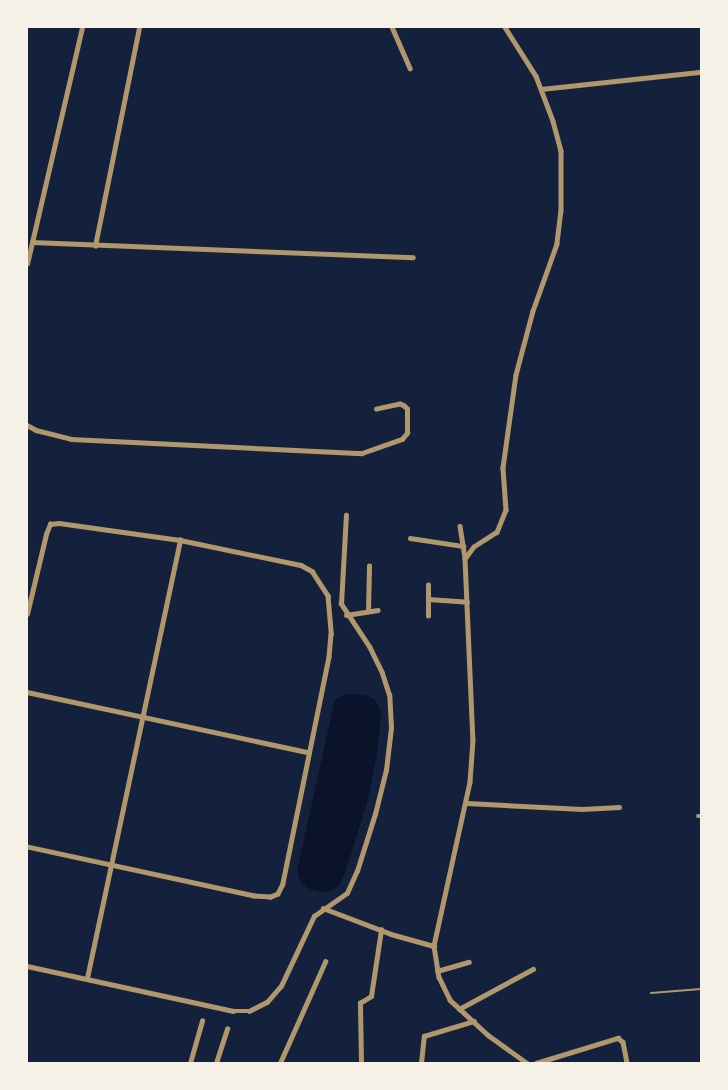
<!DOCTYPE html>
<style>
body{margin:0}
#map{position:relative;width:728px;height:1090px;overflow:hidden;background:#14213d;font-family:"Public Sans",sans-serif}
div>[style]{position:absolute}
[style*='--x']{left:calc(var(--x)*1px);top:calc(var(--y)*1px);width:calc(var(--w)*1px);rotate:calc(var(--a)*1deg)}
.water>*{inset:0;background:#0b132b}
.service>*{height:2px;margin:-1px;padding:0 1px;transform-origin:1px;border-radius:1px;background:#b1986c}
.minor>*{height:4.5px;margin:-2.25px;padding:0 2.25px;transform-origin:2.25px;border-radius:2.25px;background:#b1986c}
span{translate:-50% -50%;white-space:nowrap;text-align:center;line-height:1.15;-webkit-text-stroke:5px #f6f1e7;paint-order:stroke}
.frame{position:absolute;inset:0;border:28px solid #f6f1e7;pointer-events:none}
</style>
<div id="map">
<div class="water">
<div style="clip-path:polygon(346px 694px,365px 695px,374px 699px,379px 706px,381px 715px,377px 755px,367px 803px,344px 876px,338px 886px,330px 892px,317px 891px,307px 888px,300px 881px,297px 871px,335px 699px)"></div>
</div>
<div class="service">
<div style="--x:651;--y:993;--w:50;--a:-4.6"></div>
</div>
<div class="minor">
<div style="--x:392;--y:27;--w:45;--a:66.3"></div>
<div style="--x:505;--y:27;--w:58;--a:57.7"></div>
<div style="--x:536;--y:76;--w:48;--a:69.3"></div>
<div style="--x:553;--y:121;--w:31;--a:75"></div>
<div style="--x:561;--y:151;--w:59;--a:90"></div>
<div style="--x:561;--y:210;--w:34;--a:97"></div>
<div style="--x:557;--y:244;--w:71;--a:109.7"></div>
<div style="--x:533;--y:311;--w:66;--a:104.9"></div>
<div style="--x:516;--y:375;--w:94;--a:98"></div>
<div style="--x:503;--y:468;--w:42;--a:85.9"></div>
<div style="--x:506;--y:510;--w:24;--a:112"></div>
<div style="--x:497;--y:532;--w:27;--a:147"></div>
<div style="--x:474;--y:547;--w:15;--a:127"></div>
<div style="--x:465;--y:559;--w:181;--a:87.5"></div>
<div style="--x:473;--y:740;--w:42;--a:94.1"></div>
<div style="--x:470;--y:782;--w:168;--a:102.4"></div>
<div style="--x:434;--y:946;--w:31;--a:81"></div>
<div style="--x:439;--y:977;--w:25;--a:64"></div>
<div style="--x:450;--y:1000;--w:52;--a:42.6"></div>
<div style="--x:488;--y:1035;--w:48;--a:35.7"></div>
<div style="--x:541;--y:89;--w:161;--a:-6.1"></div>
<div style="--x:32;--y:242;--w:381;--a:2.3"></div>
<div style="--x:95;--y:246;--w:223;--a:-78.6"></div>
<div style="--x:27;--y:264;--w:243;--a:-76.9"></div>
<div style="--x:27;--y:425;--w:10;--a:29"></div>
<div style="--x:36;--y:430;--w:36;--a:14"></div>
<div style="--x:71;--y:439;--w:291;--a:2.8"></div>
<div style="--x:362;--y:453;--w:42;--a:-19.3"></div>
<div style="--x:402;--y:439;--w:8;--a:-50"></div>
<div style="--x:407;--y:433;--w:24;--a:-90"></div>
<div style="--x:407;--y:409;--w:4;--a:-135"></div>
<div style="--x:404;--y:406;--w:4;--a:-153"></div>
<div style="--x:400;--y:404;--w:24;--a:168"></div>
<div style="--x:460;--y:526;--w:33;--a:81"></div>
<div style="--x:410;--y:538;--w:54;--a:8.6"></div>
<div style="--x:428;--y:599;--w:39;--a:4"></div>
<div style="--x:368;--y:611;--w:45;--a:-88.7"></div>
<div style="--x:27;--y:614;--w:82;--a:-76.6"></div>
<div style="--x:46;--y:534;--w:11;--a:-68"></div>
<div style="--x:50;--y:524;--w:9;--a:-6"></div>
<div style="--x:59;--y:523;--w:122;--a:8"></div>
<div style="--x:180;--y:540;--w:124;--a:11.7"></div>
<div style="--x:301;--y:565;--w:13;--a:29"></div>
<div style="--x:312;--y:571;--w:30;--a:57"></div>
<div style="--x:328;--y:596;--w:38;--a:85"></div>
<div style="--x:331;--y:634;--w:23;--a:95"></div>
<div style="--x:329;--y:657;--w:232;--a:101.5"></div>
<div style="--x:283;--y:884;--w:11;--a:117"></div>
<div style="--x:278;--y:894;--w:8;--a:157"></div>
<div style="--x:271;--y:897;--w:17;--a:-177"></div>
<div style="--x:254;--y:896;--w:232;--a:-167.8"></div>
<div style="--x:346;--y:615;--w:32;--a:-9"></div>
<div style="--x:428;--y:616;--w:31;--a:-90"></div>
<div style="--x:27;--y:692;--w:287;--a:12.1"></div>
<div style="--x:467;--y:803;--w:115;--a:3"></div>
<div style="--x:582;--y:809;--w:37;--a:-3"></div>
<div style="--x:698;--y:816;--w:3;--a:0"></div>
<div style="--x:323;--y:908;--w:73;--a:20.9"></div>
<div style="--x:391;--y:934;--w:45;--a:15.6"></div>
<div style="--x:27;--y:966;--w:211;--a:12.3"></div>
<div style="--x:233;--y:1011;--w:16;--a:0"></div>
<div style="--x:249;--y:1011;--w:20;--a:-27"></div>
<div style="--x:267;--y:1002;--w:21;--a:-49"></div>
<div style="--x:281;--y:986;--w:77;--a:-64.8"></div>
<div style="--x:314;--y:916;--w:40;--a:-34.9"></div>
<div style="--x:347;--y:893;--w:24;--a:-66"></div>
<div style="--x:357;--y:871;--w:60;--a:-72.5"></div>
<div style="--x:375;--y:814;--w:45;--a:-76"></div>
<div style="--x:386;--y:770;--w:42;--a:-83.2"></div>
<div style="--x:391;--y:728;--w:33;--a:-93"></div>
<div style="--x:389;--y:695;--w:23;--a:-108"></div>
<div style="--x:382;--y:673;--w:28;--a:-116"></div>
<div style="--x:370;--y:648;--w:53;--a:-123.4"></div>
<div style="--x:341;--y:604;--w:89;--a:-86.8"></div>
<div style="--x:437;--y:971;--w:33;--a:-16"></div>
<div style="--x:87;--y:978;--w:448;--a:-78"></div>
<div style="--x:459;--y:1009;--w:84;--a:-28.4"></div>
<div style="--x:190;--y:1063;--w:44;--a:-74.1"></div>
<div style="--x:216;--y:1063;--w:36;--a:-72"></div>
<div style="--x:280;--y:1063;--w:111;--a:-66"></div>
<div style="--x:361;--y:1063;--w:60;--a:-91"></div>
<div style="--x:360;--y:1003;--w:13;--a:-32"></div>
<div style="--x:371;--y:996;--w:67;--a:-81.4"></div>
<div style="--x:421;--y:1063;--w:27;--a:-84"></div>
<div style="--x:424;--y:1036;--w:52;--a:-16.7"></div>
<div style="--x:536;--y:1063;--w:86;--a:-17"></div>
<div style="--x:618;--y:1038;--w:6;--a:39"></div>
<div style="--x:623;--y:1042;--w:21;--a:79"></div>
</div>
<div class="frame"></div>
</div>
